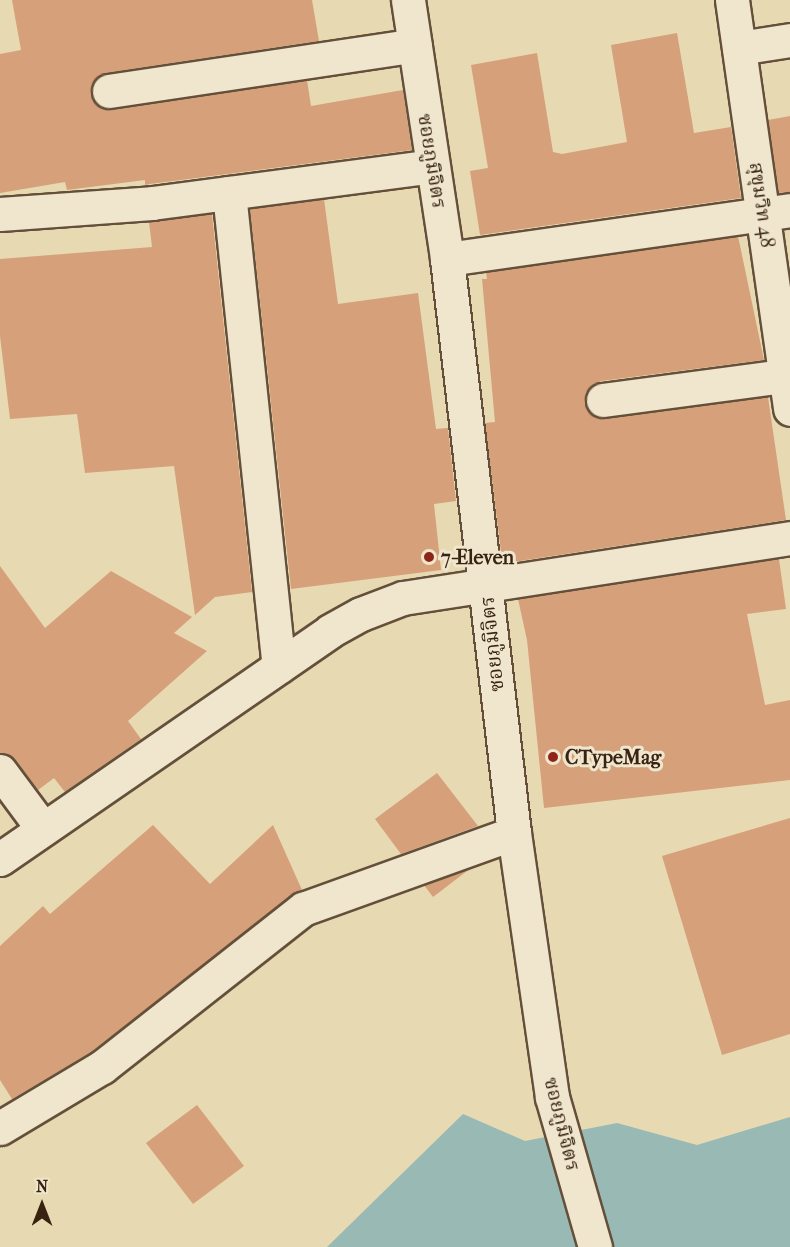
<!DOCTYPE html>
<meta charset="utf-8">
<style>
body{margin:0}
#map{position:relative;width:790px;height:1247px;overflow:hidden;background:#e7d9b2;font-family:"IM FELL French Canon","Noto Serif Thai",serif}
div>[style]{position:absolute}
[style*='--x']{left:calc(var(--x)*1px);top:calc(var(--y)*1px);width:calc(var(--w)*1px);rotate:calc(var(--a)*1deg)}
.water>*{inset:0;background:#99b9b5}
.building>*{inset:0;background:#d6a07a}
.roads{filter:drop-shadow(2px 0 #64503a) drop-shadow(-2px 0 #64503a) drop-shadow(0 2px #64503a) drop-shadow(0 -2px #64503a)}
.minor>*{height:33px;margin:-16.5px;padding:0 16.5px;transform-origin:16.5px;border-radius:16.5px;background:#efe6cd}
.dots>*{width:16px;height:16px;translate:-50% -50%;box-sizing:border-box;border:3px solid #efe6cd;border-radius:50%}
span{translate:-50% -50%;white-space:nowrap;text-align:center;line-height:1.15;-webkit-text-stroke:6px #efe6cd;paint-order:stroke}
.street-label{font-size:20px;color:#382212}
.poi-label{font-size:20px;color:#382212;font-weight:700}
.left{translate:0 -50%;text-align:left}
.north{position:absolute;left:12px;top:1175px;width:60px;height:60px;-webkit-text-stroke:4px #efe6cd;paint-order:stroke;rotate:0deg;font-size:16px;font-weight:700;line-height:24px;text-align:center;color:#382212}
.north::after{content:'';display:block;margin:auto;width:21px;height:27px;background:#382212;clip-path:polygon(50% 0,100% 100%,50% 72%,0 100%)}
</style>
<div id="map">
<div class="water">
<div style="clip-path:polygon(463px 1114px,525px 1141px,617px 1123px,697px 1145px,790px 1117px,790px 1247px,327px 1247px)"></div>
</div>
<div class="building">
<div style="clip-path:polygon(12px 0,312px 0,319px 41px,106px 73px,92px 84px,94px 102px,112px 110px,307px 80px,311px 106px,403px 90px,412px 150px,150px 184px,145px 185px,145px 180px,67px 190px,65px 182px,0 193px,0 54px,21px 50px)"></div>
<div style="clip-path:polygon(677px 33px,694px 133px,731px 127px,741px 198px,480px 235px,470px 171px,488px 168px,471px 65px,537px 53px,553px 152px,562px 154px,627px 142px,611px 45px)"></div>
<div style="clip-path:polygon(790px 116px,790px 192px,778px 193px,768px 120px)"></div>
<div style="clip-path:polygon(324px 199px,338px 304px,418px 293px,436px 429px,448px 428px,456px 501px,434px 504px,441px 570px,291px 589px,250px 209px)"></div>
<div style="clip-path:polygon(212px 214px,252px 592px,215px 597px,195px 615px,174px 466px,85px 473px,77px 414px,10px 419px,0 336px,0 259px,152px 247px,149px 222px)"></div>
<div style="clip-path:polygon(738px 236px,764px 360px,601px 381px,586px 392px,585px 403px,595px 417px,605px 419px,768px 397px,786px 520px,513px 562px,513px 559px,502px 560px,485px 423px,495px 422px,482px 279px,487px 279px,486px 272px)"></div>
<div style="clip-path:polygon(779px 559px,786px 609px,747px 614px,765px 705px,790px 700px,790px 780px,544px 808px,527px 640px,518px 599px)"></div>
<div style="clip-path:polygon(0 566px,45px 628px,111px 571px,192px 617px,174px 633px,207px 651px,128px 721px,141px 739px,65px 792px,54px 778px,38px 790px,15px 759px,0 753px)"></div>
<div style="clip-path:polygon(437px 773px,478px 826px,401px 854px,375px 819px)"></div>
<div style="clip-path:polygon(790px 818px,790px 1034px,722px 1055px,662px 856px)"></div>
<div style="clip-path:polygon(153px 825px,210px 884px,273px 825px,302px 890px,91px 1052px,12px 1099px,0 1080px,0 946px,43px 906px,50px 914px)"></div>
<div style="clip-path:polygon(471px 868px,433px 897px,424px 885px)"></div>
<div style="clip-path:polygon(197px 1105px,244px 1166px,193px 1204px,146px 1143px)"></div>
</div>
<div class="roads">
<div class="minor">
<div style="--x:408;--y:0;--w:262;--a:81.4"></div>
<div style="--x:447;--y:259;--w:578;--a:83.34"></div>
<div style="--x:514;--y:833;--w:267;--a:81.8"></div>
<div style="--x:552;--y:1097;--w:156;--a:74"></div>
<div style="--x:732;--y:0;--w:413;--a:81.9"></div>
<div style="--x:739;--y:48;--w:52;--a:-8.9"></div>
<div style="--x:109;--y:91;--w:309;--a:-8.5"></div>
<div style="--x:229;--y:193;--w:476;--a:84"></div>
<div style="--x:0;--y:214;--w:152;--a:-4.1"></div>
<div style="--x:152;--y:203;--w:283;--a:-7.5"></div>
<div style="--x:447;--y:259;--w:346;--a:-8.1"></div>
<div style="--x:603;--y:400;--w:189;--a:-7.6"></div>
<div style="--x:0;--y:771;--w:72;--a:53.4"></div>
<div style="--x:0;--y:859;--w:401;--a:-34.6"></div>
<div style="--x:330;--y:631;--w:35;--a:-29"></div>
<div style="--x:361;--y:614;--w:45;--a:-20.9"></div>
<div style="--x:403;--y:598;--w:392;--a:-8.8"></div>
<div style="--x:0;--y:1128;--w:119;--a:-30.9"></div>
<div style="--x:102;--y:1067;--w:256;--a:-38.2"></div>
<div style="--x:303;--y:909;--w:224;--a:-19.8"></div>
</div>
</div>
<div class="dots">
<div style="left:429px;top:557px;background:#8f2418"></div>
<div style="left:553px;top:757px;background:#8f2418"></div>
</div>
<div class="street-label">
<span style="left:432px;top:161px;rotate:81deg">ซอยภูมิจิตร</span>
<span style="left:762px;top:205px;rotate:82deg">สุขุมวิท 48</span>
<span style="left:492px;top:644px;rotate:-96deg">ซอยภูมิจิตร</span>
<span style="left:562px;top:1124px;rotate:76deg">ซอยภูมิจิตร</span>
</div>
<div class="poi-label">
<span class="left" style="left:441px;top:557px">7-Eleven</span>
<span class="left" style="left:565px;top:757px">CTypeMag</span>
</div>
<div class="north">N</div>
</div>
